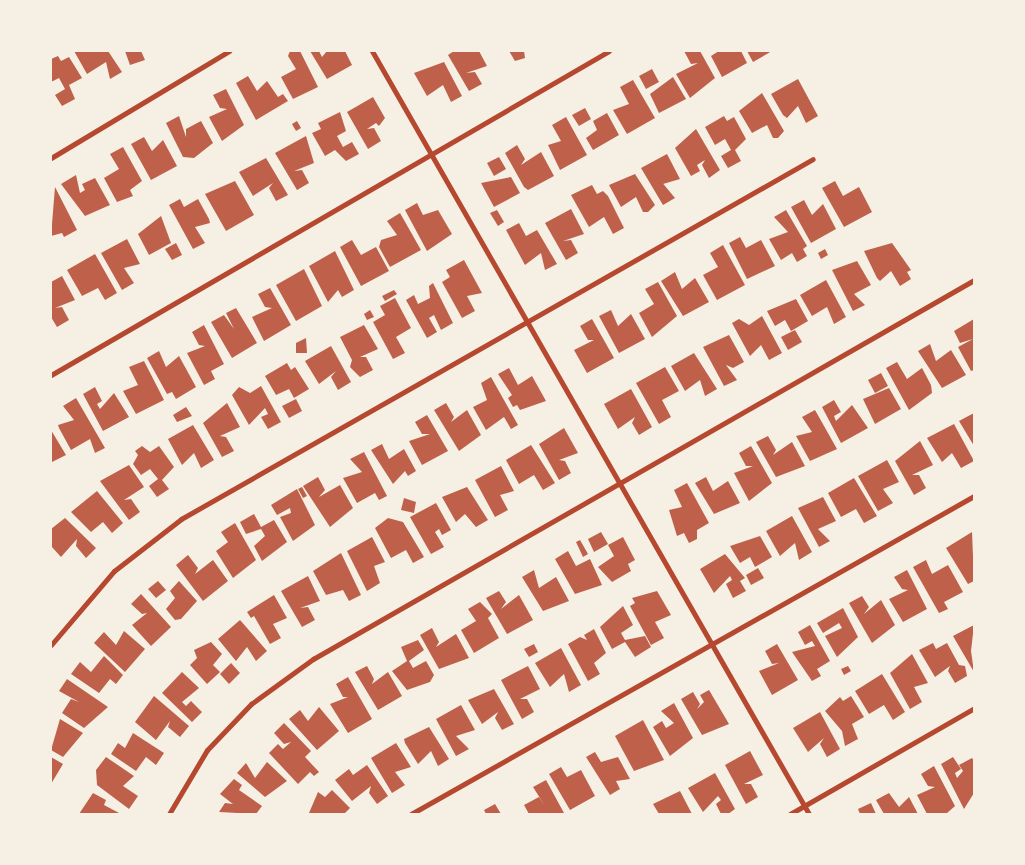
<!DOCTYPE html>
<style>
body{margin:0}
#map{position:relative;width:1025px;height:865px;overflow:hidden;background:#f6efe4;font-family:Commissioner,sans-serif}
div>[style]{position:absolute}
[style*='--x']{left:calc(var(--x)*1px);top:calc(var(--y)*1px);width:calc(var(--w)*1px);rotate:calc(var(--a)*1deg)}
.building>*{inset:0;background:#bf614a}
.minor>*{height:5px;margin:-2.5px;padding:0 2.5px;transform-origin:2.5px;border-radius:2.5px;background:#b5482f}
span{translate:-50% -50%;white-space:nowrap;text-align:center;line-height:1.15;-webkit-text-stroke:4px #f6efe4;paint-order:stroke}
.frame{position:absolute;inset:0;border:52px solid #f6efe4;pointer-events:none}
</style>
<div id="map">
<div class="building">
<div style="clip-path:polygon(74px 51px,108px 51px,122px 72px,110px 79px,106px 62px,87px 74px)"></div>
<div style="clip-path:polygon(125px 51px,141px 51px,145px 60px,130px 65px)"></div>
<div style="clip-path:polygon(290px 51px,300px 51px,318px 87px,293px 99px,281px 77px,296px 69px,288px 56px)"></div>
<div style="clip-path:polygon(310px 51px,319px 51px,322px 57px,327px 51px,345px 51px,352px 65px,327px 79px)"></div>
<div style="clip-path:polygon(454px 51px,479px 51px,487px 66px,466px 73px,475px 72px,482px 84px,469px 91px,448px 55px)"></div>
<div style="clip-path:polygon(509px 51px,524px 51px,525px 58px,515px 61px)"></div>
<div style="clip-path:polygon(684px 51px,700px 51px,715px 78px,690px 98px,676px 74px,698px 63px,691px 64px)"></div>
<div style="clip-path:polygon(719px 51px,741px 51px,747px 63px,722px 77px,711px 56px)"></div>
<div style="clip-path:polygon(747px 51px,772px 51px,753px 62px)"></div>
<div style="clip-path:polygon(58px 56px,61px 61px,69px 57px,82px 78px,69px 85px,75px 99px,62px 106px,55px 95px,65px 89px,59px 78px,51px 82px,51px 59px)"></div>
<div style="clip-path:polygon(444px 62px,462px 96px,451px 102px,443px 85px,427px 96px,414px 73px)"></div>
<div style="clip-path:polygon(652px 69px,659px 82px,646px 89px,639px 76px)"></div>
<div style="clip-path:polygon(248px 76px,257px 91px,267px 81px,278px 97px,283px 94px,288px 101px,256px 120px,236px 83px)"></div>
<div style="clip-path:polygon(673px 77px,686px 99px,659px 113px,650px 94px)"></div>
<div style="clip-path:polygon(798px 79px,818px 116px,806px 123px,798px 106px,787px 118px,783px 115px,771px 94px)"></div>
<div style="clip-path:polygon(633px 80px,655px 118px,627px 134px,613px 110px,629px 104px,620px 87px)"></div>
<div style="clip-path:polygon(226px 89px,244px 125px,222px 141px,209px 117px,227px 109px,220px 108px,213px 95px)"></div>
<div style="clip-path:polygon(762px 93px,784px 131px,778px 138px,773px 138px,767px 125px,752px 133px,739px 111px)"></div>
<div style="clip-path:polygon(373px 97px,385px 118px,379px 126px,376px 123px,367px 129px,374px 128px,381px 141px,368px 149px,347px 112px)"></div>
<div style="clip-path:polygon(585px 108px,591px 119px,579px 126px,572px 115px)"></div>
<div style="clip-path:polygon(340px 112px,346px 131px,337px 136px,343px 147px,352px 142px,359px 154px,346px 161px,335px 150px,325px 156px,312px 133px,321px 129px,318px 123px)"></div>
<div style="clip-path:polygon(607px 113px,619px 135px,593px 150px,586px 138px,597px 130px,593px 121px)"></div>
<div style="clip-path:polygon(179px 116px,186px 137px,186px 129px,201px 121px,213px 143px,194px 158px,183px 157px,166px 123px)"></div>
<div style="clip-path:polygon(724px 116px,727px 121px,734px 117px,746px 139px,735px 150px,741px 161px,728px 168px,721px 156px,731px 150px,725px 139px,715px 145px,705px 127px)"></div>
<div style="clip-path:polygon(566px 117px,587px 155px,560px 170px,548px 145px,561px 141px,552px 125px)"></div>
<div style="clip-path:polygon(297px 121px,301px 128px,296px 131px,292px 124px)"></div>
<div style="clip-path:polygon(696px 129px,720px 170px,709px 178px,702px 165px,705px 160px,697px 165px,700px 171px,691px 176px,675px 148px)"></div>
<div style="clip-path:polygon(306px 136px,314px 163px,294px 171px,302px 170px,309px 183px,297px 190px,275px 153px)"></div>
<div style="clip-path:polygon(144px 137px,152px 151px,163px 140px,177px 166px,151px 180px,131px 144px)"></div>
<div style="clip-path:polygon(517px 145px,525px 159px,521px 165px,541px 152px,554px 176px,528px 190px,524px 187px,505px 153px)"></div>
<div style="clip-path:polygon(123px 147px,142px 181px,130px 190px,133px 196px,117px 202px,104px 178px,119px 169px,110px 154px)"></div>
<div style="clip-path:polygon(667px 154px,680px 179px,663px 184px,660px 180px,675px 198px,663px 205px,641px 168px)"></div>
<div style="clip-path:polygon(499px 157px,506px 169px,494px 176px,487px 163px)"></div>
<div style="clip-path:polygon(266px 158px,288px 195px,276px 201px,269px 188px,273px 183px,253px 196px,239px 172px)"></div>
<div style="clip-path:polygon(635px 174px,655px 205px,648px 212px,643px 212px,636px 197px,621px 207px,609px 185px)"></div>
<div style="clip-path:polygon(76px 175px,80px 193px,85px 190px,82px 184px,95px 178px,110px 205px,85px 216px,61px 184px)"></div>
<div style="clip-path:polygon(511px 177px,520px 193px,494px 207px,481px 183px)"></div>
<div style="clip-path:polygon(235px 181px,254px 215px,226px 231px,205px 194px)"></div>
<div style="clip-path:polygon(835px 181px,843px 196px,859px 187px,872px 212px,844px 227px,822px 188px)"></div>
<div style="clip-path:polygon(592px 185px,597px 194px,603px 191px,608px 196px,624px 228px,613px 234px,604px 217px,589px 227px,571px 195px)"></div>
<div style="clip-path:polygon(55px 187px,77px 230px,64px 237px,62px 233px,51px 236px)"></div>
<div style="clip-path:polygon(180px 199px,184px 207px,198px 199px,209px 219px,210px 223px,195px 227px,205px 243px,193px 249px,169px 205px)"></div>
<div style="clip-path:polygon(804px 200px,812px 215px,823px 204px,836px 229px,811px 243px,791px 207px)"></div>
<div style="clip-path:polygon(417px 203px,423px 215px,438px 210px,452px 234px,427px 251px,405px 210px)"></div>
<div style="clip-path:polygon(571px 209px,584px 234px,563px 241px,571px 240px,578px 253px,566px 260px,545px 223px)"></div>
<div style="clip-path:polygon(497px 210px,504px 222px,498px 226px,490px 213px)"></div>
<div style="clip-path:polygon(786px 210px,807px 246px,803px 249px,807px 256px,797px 262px,792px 253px,781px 260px,769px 239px,788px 232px,774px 217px)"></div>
<div style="clip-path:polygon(400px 213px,421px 250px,390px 267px,379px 247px,381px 240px,397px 235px,387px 221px)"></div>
<div style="clip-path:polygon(161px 216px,171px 243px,149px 255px,138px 234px)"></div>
<div style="clip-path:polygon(519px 223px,526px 236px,537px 230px,557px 264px,545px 270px,541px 253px,525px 265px,506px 230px)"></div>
<div style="clip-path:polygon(740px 237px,746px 248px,761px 240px,775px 266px,747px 279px,729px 243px)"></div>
<div style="clip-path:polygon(127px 239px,140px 264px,124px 268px,134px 283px,122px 290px,101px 253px)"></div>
<div style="clip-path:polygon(352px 240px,361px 255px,376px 247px,389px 271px,361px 286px,340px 247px)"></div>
<div style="clip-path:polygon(176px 243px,182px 255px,172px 260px,165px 249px)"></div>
<div style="clip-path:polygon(892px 243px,911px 270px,907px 272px,911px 279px,900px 286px,891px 271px,880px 281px,877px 278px,864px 251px)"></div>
<div style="clip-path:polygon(723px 245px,745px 285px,717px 300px,703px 275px,718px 267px,710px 253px)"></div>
<div style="clip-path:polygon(825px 249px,828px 255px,821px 259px,818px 253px)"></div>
<div style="clip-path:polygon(335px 251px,354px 290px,342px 297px,338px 290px,328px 302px,309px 266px)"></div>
<div style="clip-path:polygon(95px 254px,117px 293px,105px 300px,98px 288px,82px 296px,67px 270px)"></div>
<div style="clip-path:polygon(464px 260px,482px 293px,467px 296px,475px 311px,462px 318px,442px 282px,450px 277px,446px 270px)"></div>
<div style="clip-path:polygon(857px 261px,871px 285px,854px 294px,865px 305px,853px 311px,832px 270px)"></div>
<div style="clip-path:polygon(304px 269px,322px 306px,296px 321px,276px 285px)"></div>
<div style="clip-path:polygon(675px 272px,682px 289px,695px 278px,709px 302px,683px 316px,661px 281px)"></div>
<div style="clip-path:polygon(62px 276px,75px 300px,55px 308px,62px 307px,69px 320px,57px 327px,51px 317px,51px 282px)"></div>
<div style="clip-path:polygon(826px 280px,846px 317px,834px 324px,827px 307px,812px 316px,800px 295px)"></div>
<div style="clip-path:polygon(658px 282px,677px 316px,652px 337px,639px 313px,654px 304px,645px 289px)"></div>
<div style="clip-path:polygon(433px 283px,453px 323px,441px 330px,434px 315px,429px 318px,437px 332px,427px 338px,406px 300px,414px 295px,418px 304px,430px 298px,429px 286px)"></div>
<div style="clip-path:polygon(270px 288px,291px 325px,264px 341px,252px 317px,272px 308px,265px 307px,258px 294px)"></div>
<div style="clip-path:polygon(394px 290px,397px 294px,385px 301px,382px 296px)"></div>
<div style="clip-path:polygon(395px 298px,411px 328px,396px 337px,405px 353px,393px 359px,373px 322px,385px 315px,380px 306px)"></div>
<div style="clip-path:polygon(796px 299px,808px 321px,791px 331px,785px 320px,775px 326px,767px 311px)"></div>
<div style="clip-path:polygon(236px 308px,257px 343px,232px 358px,211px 322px,224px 315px,234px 329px,226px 313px)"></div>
<div style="clip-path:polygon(370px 310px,374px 317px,367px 320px,364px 314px)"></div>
<div style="clip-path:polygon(611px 310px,618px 326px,631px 314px,645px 339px,619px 353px,599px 316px)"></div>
<div style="clip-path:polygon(762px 316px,782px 353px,769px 360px,761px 345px,750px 356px,732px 323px,739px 319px,749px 325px)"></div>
<div style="clip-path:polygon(592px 319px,614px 358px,587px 373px,574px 350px,594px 340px,588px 340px,580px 326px)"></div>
<div style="clip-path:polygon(974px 319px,974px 370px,971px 371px,958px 347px,973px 339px,960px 343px,954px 331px)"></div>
<div style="clip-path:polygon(204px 325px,224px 364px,211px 371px,215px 379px,204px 385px,187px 353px,205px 346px,199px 345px,192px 332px)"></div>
<div style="clip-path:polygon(364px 325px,378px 349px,360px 357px,366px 357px,373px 370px,360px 377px,350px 367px,352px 360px,340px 337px)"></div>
<div style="clip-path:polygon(795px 330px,802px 342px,788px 350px,781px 337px)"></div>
<div style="clip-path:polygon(729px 335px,744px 362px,733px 368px,726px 365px,737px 380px,724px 386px,703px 347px)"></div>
<div style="clip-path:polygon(306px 338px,307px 353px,296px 353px,296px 343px)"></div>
<div style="clip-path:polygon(930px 344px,936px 361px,951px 350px,966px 375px,942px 388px,918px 351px)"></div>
<div style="clip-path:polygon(331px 346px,351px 382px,338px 390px,331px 377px,336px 371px,319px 384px,305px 361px)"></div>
<div style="clip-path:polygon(159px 351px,166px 367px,179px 356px,196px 387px,176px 399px,172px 392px,167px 394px,147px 358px)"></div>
<div style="clip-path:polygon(694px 353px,717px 389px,705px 396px,700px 380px,685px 391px,671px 366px)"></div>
<div style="clip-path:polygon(144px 361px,164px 400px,136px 414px,123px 391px,138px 385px,129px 367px)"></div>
<div style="clip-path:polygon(897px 362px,907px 379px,922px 368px,931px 385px,932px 393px,909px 410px,886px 368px)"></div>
<div style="clip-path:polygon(287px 363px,291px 370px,295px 367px,309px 389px,294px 398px,289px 389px,276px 395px,265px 376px)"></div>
<div style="clip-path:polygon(665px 367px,679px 391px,662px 400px,671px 417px,659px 424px,636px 383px)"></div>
<div style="clip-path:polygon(509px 368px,518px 385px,532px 376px,546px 401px,520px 410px,517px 405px,513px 407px,508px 398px,512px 395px,498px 374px)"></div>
<div style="clip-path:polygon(881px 373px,888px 386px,875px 393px,868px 380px)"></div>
<div style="clip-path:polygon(491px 377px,518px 425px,511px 429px,504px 417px,486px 430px,473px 407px,487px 400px,481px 383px)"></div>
<div style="clip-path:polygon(261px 386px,281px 422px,268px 429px,261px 417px,268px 414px,265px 408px,249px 425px,232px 395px,239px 387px,250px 393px)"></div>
<div style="clip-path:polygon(95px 387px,102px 401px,97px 404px,100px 409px,114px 393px,129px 417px,103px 431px,83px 394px)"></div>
<div style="clip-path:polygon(889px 388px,901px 409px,875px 424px,863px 399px)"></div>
<div style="clip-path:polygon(631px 389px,652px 427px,639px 435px,632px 423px,635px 417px,618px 429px,604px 404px)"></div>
<div style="clip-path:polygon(76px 398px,105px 448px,95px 453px,90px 439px,71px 450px,59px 428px,58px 425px,74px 420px,63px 406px)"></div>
<div style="clip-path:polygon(296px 399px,302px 411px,289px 418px,282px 406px)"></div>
<div style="clip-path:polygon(834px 400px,841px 412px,834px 416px,836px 421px,852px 405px,868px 428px,841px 443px,822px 407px)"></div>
<div style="clip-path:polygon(227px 403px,240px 427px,220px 436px,226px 437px,234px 451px,222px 457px,203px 423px)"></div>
<div style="clip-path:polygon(446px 403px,454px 417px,451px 422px,467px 410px,481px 435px,459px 451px,434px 410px)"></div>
<div style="clip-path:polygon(186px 407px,192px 416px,177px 422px,173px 415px)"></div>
<div style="clip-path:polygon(815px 410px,837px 449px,810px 461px,796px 436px,812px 432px,802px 417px)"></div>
<div style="clip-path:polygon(974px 413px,974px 446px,959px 421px)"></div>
<div style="clip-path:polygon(427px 415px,448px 451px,422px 465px,409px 441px,430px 434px,422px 434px,415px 422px)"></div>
<div style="clip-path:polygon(954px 424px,974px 461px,961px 468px,952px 453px,942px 462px,927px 438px)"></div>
<div style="clip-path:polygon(193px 425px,214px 460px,201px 468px,194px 453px,182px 465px,168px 439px)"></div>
<div style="clip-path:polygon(564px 428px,578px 453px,559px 460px,565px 461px,571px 473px,559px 480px,539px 444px)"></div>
<div style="clip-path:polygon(51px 430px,66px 455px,52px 462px,51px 461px)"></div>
<div style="clip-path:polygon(768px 436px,776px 450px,773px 455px,792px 442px,805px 466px,776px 477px,756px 442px)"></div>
<div style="clip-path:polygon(920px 441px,933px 465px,912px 475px,919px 475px,926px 488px,914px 495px,895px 461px)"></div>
<div style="clip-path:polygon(382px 444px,389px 459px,404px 449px,416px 471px,408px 476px,405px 471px,393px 484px,371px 450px)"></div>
<div style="clip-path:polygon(531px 445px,555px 483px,543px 490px,534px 475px,519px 484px,506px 460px)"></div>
<div style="clip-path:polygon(142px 446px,150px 452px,159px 446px,174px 467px,162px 480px,169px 489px,157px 497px,149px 486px,158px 479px,150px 469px,141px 475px,133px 464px,138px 455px,135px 451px)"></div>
<div style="clip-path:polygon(751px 446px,772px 483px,749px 501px,734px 473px,753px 466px,746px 466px,739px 453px)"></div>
<div style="clip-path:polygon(364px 452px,387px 496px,379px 500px,375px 493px,357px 503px,343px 478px,362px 472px,350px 459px)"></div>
<div style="clip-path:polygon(887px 460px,899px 482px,883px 489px,893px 503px,878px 511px,858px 476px)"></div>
<div style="clip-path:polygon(129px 465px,144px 487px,124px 500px,131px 499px,140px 512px,129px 520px,100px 481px)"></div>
<div style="clip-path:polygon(501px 466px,514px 491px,500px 495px,508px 510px,495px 517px,475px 480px)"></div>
<div style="clip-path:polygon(318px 477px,325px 490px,319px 497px,340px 485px,353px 508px,330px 527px,303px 486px)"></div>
<div style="clip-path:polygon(706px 477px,713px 491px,728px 481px,740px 503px,714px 514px,695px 483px)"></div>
<div style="clip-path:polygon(854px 478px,877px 516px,864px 523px,856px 509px,841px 517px,828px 493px)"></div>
<div style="clip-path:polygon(687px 483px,709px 523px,697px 530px,697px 539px,689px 543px,684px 533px,677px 536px,669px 510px,682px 507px,674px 490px)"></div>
<div style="clip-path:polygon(302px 487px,307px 496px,303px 498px,298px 489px)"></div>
<div style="clip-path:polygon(467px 487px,488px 520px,476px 527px,465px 514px,456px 522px,442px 497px)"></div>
<div style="clip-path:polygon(297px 489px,315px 525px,293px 541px,280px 517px,291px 513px,290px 508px,277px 515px,271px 505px)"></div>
<div style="clip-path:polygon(97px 491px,123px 523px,112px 533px,103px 522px,91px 532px,71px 512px)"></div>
<div style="clip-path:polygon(823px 497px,836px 521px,818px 529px,830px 541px,819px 547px,798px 508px)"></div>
<div style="clip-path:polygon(404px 498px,416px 502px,414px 513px,401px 510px)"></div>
<div style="clip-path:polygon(436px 503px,451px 530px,442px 535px,439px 529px,435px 532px,444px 547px,431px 554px,410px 517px)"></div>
<div style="clip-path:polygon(254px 514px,261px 527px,274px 520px,287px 542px,262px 561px,254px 546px,265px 536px,261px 529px,246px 534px,240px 522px)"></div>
<div style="clip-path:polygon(792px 516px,812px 552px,799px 560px,795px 543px,780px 556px,766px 531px)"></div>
<div style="clip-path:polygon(65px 518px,96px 548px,86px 558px,76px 546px,77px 539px,61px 557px,51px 546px,51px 529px)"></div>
<div style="clip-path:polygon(388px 518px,403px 522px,424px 557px,413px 563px,406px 550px,391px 558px,375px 528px)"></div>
<div style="clip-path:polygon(235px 523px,256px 560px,233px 578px,216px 551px,228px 542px,221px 532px)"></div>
<div style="clip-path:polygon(601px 532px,608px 544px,594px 552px,588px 539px)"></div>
<div style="clip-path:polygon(972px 532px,974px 581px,968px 584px,946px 548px)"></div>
<div style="clip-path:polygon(760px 536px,772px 557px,755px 567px,750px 557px,740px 563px,730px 546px)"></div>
<div style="clip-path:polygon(372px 537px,385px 562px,374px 566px,380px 583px,367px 591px,347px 551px)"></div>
<div style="clip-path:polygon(623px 537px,635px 560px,628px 564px,631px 571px,612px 582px,598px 567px,614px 556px,608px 545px)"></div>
<div style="clip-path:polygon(580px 540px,588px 554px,583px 557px,576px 542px)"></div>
<div style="clip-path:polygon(568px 551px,576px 566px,590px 559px,602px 585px,575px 594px,555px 559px)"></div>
<div style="clip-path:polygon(341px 553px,361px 595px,349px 601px,343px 590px,326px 595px,313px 571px)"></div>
<div style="clip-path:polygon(725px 554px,745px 578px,740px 581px,746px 591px,733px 598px,726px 584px,732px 580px,730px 576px,714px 593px,700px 569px)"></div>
<div style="clip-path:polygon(188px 555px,198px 568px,195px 574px,213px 560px,228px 581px,203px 601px,176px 565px)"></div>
<div style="clip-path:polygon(926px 560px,932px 574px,948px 565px,963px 592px,944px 602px,948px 609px,939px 613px,913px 567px)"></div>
<div style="clip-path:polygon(758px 568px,764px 578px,751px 585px,746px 575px)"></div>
<div style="clip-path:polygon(534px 570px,539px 588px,556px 577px,569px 601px,543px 611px,522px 577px)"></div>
<div style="clip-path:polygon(907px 570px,927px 609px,903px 622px,889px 599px,908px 590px,902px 589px,894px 577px)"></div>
<div style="clip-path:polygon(308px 576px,320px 601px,300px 608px,308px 607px,315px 620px,302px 627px,281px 591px)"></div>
<div style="clip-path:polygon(158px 581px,166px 590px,156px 598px,148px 589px)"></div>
<div style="clip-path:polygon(179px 581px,197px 601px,181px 619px,175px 620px,166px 609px,175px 598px,170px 591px)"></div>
<div style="clip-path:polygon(499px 591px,506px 602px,501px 609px,519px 595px,533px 620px,507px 634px,486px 598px)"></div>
<div style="clip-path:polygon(657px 591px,671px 615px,655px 622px,664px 638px,651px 645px,630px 606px,635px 603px,632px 598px)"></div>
<div style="clip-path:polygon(141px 594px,171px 627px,151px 646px,132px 625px,147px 613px,142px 614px,131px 604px)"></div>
<div style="clip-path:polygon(274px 595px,287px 618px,273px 624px,281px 638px,270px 644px,254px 616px,251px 618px,247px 612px)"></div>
<div style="clip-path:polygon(862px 596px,869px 607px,864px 614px,881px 600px,895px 625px,872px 643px,849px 603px)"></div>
<div style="clip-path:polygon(480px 602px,492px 614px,488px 618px,499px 638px,474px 653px,461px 630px,476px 621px,468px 609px)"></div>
<div style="clip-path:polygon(623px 606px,633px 625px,621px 633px,625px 640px,645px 636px,651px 647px,635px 657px,625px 642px,612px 649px,600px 627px)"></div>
<div style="clip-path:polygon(843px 608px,858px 637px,837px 657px,825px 636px,842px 628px,839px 623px,823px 633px,817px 623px)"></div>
<div style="clip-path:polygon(240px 620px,267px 651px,256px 661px,247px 647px,236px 661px,218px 639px)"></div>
<div style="clip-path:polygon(810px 625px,830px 661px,817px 669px,821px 676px,812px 681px,792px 652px,815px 646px,812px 641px,805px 645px,798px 632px)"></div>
<div style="clip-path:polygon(974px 625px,971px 651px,974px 672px,953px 636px)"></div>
<div style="clip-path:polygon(432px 628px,439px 642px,436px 647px,456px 634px,469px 658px,439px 669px,420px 635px)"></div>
<div style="clip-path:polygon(594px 629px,606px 653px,594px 663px,600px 674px,588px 681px,568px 644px,580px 637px,587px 640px,584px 635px)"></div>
<div style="clip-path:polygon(124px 631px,145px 649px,125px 672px,94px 643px,104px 632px,116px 645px)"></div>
<div style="clip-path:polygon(418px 640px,424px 650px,409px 661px,413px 668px,426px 661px,434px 675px,430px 682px,407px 690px,392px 671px,407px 661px,401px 647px)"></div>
<div style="clip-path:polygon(211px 642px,222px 654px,213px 665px,220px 672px,207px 684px,190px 665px,197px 658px,194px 650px)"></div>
<div style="clip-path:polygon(933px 643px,936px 649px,947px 643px,959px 665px,965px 666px,967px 676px,955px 683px,948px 671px,950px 666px,935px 677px,919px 650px)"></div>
<div style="clip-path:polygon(534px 644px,538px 652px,529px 657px,524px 649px)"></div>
<div style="clip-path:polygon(777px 644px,798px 680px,772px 695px,759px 671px,779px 663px,772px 664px,765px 651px)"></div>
<div style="clip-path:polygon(561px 648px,581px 685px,569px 692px,564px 674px,550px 687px,535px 663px)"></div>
<div style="clip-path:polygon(912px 654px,928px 683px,914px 687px,922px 702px,910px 709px,890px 673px)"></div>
<div style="clip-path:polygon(104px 656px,123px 675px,116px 684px,110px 679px,99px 693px,71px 674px,80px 662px,91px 672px)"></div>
<div style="clip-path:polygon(231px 663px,240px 673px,229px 684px,220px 674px)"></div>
<div style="clip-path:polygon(367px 666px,374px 679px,372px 684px,388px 672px,402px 696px,378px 710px,355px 672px)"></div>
<div style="clip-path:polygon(528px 666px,540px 689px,520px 699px,527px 699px,534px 712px,522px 719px,501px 680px)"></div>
<div style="clip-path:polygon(848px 666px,851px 671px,844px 675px,841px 669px)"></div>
<div style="clip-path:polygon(182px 672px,199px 688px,182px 702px,186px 706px,191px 701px,202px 712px,192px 722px,162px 693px)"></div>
<div style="clip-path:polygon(882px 674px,905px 712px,893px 720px,884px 705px,869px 714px,855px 691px)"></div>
<div style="clip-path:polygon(348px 677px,372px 719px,348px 733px,330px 704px,348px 697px,343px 697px,336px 684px)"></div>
<div style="clip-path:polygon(67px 679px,108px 707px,84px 728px,62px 713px,71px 699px,79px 702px,59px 691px)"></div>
<div style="clip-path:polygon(494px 689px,514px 724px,502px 730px,495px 718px,498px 712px,482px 724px,468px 700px)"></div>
<div style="clip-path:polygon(709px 690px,729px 724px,702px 735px,681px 699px,693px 692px,700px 704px,697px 709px,704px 702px,700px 695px)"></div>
<div style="clip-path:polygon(154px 696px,189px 726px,180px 737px,168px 727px,170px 721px,156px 740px,135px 722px)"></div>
<div style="clip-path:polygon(851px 696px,864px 717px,852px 724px,858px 739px,845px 746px,842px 731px,825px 711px,840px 697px,843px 701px)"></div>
<div style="clip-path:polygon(674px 703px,693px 738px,670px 756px,653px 727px,662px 721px,666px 728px,674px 723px,661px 711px)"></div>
<div style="clip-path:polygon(461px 705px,475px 730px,456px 736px,469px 749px,456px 756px,436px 719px)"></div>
<div style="clip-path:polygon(319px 707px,339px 731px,317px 750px,289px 719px,300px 710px,308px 721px)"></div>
<div style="clip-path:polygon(820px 712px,840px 749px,827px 757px,820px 744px,824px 738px,808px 752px,793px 728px)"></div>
<div style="clip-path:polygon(60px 719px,83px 733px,63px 757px,51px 750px)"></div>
<div style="clip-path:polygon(643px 720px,664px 760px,634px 771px,615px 736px)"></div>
<div style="clip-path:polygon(284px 723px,311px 751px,305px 757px,319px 772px,314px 776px,310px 772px,298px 784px,269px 753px,278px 744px,283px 749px,291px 742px,284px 744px,274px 733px)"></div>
<div style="clip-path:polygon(429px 727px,449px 759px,438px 766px,431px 751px,418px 764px,405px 743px,404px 739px)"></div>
<div style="clip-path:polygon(133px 733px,164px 753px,156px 765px,146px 757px,136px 771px,111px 754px,118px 743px,125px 748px)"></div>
<div style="clip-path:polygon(396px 743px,411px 767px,395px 772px,405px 785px,392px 793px,371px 758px)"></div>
<div style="clip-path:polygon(750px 751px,763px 775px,744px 784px,751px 784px,758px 797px,746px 804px,725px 765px)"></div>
<div style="clip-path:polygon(595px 752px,601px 762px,618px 757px,630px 779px,616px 781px,620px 789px,610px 795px,586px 757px)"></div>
<div style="clip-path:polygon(51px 757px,63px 764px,51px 784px)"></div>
<div style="clip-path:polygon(106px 757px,134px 776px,123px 786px,138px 796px,129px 809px,97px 785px,96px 770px)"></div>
<div style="clip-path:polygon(953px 757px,961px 769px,955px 773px,957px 778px,963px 771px,959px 765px,972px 758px,974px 761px,974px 793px,964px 809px,941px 764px)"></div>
<div style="clip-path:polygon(267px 762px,287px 781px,265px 797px,237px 773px,246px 763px,255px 778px)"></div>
<div style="clip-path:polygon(367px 765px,388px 796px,377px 804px,369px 793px,371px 786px,352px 801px,335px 780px,349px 769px,353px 775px)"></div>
<div style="clip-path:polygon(934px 766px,955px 806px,946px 814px,927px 814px,917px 795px,935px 787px,928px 786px,921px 774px)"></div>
<div style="clip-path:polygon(561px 767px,567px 777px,581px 770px,595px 796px,570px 810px,549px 774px)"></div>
<div style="clip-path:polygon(715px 773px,735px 809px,728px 814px,721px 814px,716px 804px,721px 800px,718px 796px,703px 812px,688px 788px)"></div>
<div style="clip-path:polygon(234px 779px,242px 785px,239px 790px,262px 806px,256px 814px,219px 812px,225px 803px,233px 804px,220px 794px)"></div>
<div style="clip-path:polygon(546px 780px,564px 813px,563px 814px,529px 814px,524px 805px,539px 797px,545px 806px,533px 787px)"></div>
<div style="clip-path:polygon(332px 790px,350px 808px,344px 814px,309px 813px,318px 792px,325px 797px)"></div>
<div style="clip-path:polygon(680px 791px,692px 814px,659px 814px,653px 804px)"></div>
<div style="clip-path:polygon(93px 793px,106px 800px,104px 805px,121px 814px,79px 814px)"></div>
<div style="clip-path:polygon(889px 793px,899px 807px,909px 797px,918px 814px,884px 814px,876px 800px)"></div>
<div style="clip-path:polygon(871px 803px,876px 814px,860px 814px,858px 809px)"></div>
<div style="clip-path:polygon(495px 804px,501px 814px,486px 814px,484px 810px)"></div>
</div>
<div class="minor">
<div style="--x:372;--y:51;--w:879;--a:60.2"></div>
<div style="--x:51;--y:158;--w:208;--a:-31"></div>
<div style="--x:51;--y:375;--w:645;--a:-30.14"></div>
<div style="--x:51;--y:645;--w:97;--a:-49.6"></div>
<div style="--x:114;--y:571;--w:85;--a:-37.8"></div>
<div style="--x:181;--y:519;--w:727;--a:-29.67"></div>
<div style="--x:169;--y:814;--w:74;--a:-59.3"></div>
<div style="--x:207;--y:750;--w:64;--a:-46.3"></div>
<div style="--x:251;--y:704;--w:77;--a:-36"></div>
<div style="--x:313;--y:659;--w:762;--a:-29.83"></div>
<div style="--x:411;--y:814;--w:647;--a:-29.46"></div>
<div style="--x:790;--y:814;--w:212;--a:-29.9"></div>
</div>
<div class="frame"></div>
</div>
